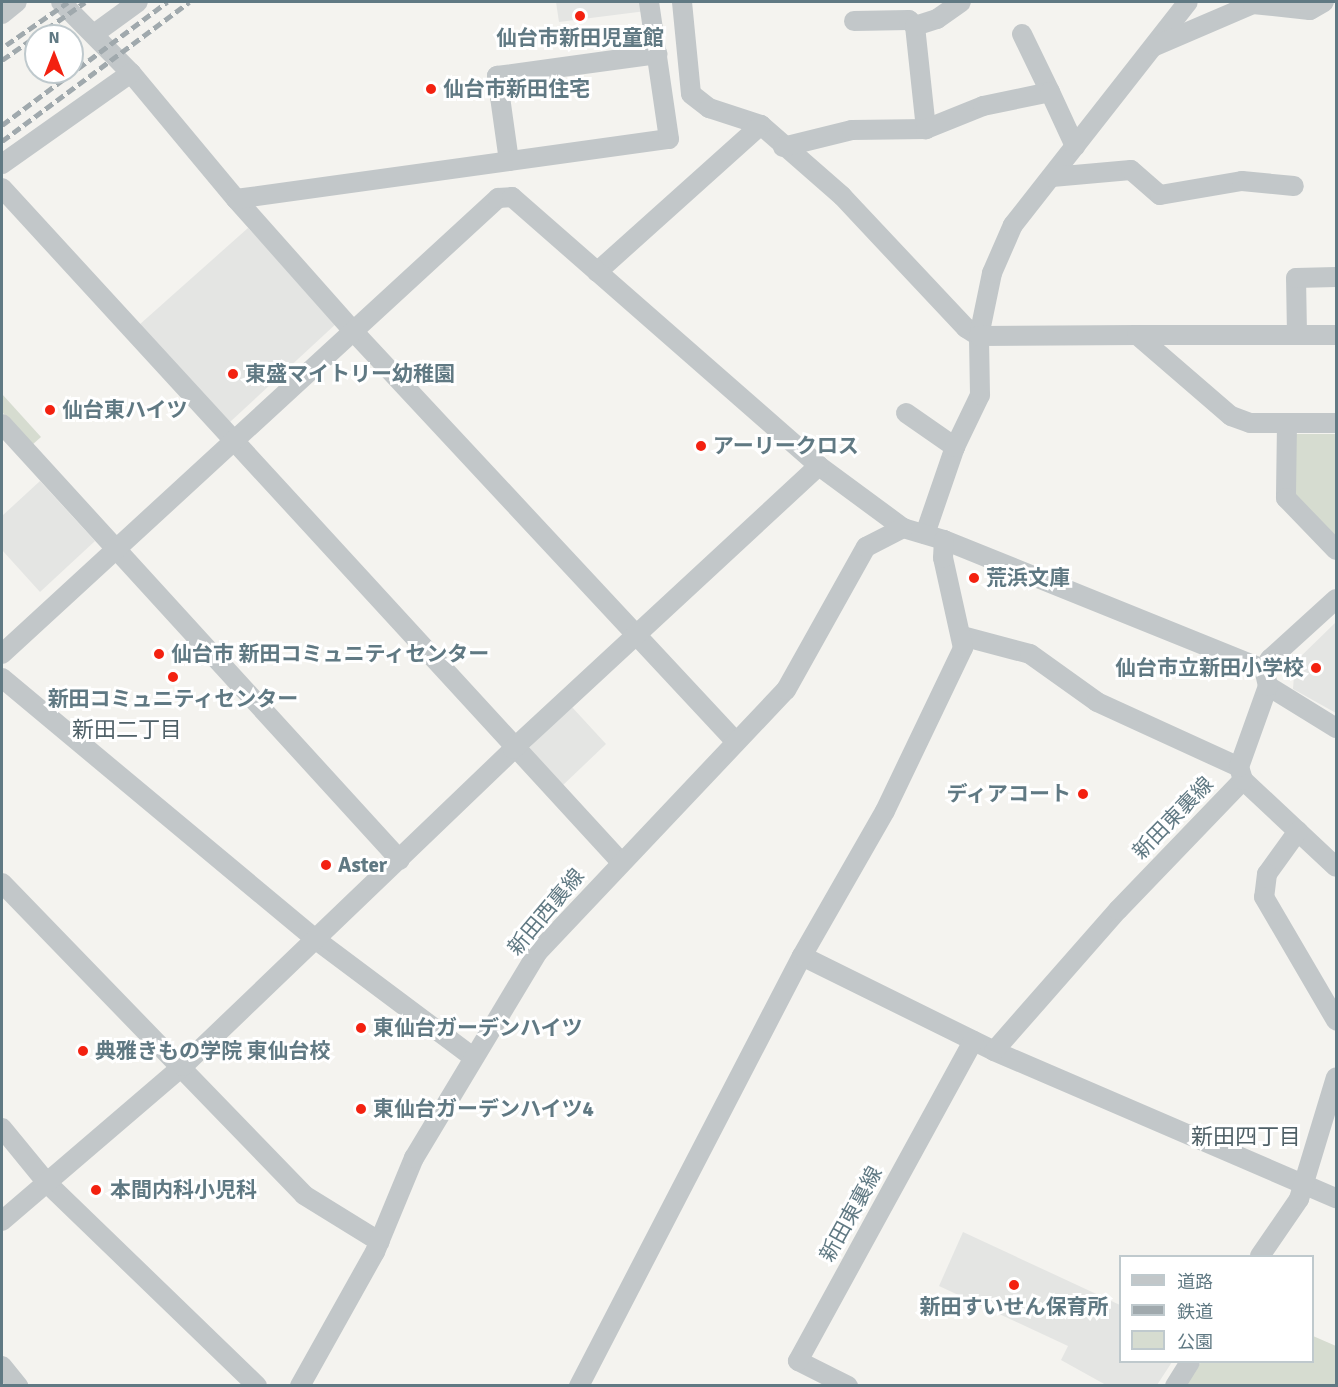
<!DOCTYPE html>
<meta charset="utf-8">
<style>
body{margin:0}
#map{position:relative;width:1338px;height:1387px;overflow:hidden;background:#f4f3ef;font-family:Signika,"Noto Sans JP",sans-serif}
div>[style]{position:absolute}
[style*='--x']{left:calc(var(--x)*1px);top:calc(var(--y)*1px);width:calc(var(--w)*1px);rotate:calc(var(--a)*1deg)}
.built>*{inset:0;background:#e4e5e3}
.green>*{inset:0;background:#d6dcd0}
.minor>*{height:20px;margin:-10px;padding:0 10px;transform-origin:10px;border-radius:10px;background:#c2c7c9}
.rail>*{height:4.5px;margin-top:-2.25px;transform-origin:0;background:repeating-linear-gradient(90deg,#a0a9ad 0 9px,transparent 0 13.5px)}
.dots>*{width:16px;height:16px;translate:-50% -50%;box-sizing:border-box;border:3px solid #fff;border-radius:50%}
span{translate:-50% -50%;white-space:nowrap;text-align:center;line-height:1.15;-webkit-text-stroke:6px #fff;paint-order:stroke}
.poi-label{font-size:21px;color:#607983;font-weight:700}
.left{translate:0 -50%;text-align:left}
.right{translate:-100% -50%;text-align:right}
.street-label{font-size:21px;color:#607983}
.neighbourhood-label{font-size:22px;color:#4f6067}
.frame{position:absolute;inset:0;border:3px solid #607983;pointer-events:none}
.legend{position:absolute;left:1119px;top:1255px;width:195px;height:108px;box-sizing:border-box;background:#fff;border:2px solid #bfc9cd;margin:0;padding:8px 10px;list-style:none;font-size:18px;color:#607983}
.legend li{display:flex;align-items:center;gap:12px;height:30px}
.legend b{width:30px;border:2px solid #bfc9cd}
.north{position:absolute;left:24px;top:24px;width:60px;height:60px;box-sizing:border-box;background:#fff;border:2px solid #bfc9cd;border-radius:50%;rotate:0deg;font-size:16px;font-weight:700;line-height:24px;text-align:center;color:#607983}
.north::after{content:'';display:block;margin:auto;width:21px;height:27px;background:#f32110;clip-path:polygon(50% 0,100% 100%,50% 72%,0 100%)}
</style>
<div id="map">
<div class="built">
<div style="clip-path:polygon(556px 2px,645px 2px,646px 11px,559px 22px)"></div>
<div style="clip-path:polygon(248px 228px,338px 322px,230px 422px,139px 325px)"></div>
<div style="clip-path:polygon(40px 481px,95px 541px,40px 592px,2px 550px,2px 516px)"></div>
<div style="clip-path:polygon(1336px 622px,1336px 713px,1293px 689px,1295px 662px)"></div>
<div style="clip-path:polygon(571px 706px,606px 744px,561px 787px,527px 750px)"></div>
<div style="clip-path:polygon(963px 1232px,1120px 1305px,1120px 1362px,1172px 1362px,1157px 1385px,1106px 1385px,1061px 1360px,1068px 1346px,939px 1286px)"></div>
</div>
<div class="green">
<div style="clip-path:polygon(2px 394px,41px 437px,32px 445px,2px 412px)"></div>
<div style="clip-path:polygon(1291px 434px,1336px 434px,1336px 541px,1289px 495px)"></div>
<div style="clip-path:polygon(1313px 1336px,1336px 1346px,1336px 1385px,1185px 1386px,1201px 1362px,1312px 1362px)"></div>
</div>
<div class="minor">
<div style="--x:61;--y:2;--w:100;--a:45.4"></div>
<div style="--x:131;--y:73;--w:164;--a:50.2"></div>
<div style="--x:236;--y:199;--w:178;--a:48.4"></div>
<div style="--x:354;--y:332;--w:560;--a:47.02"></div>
<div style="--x:682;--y:2;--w:92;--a:84.4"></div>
<div style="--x:691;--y:94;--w:23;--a:38"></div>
<div style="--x:709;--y:108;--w:55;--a:18.1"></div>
<div style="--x:761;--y:125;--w:108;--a:41.2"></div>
<div style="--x:842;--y:196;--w:181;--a:46.8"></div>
<div style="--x:966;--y:328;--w:15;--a:32"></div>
<div style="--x:979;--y:336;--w:64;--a:-78.3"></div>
<div style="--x:992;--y:273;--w:52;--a:-66.4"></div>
<div style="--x:1013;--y:225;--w:283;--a:-51.9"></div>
<div style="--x:2;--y:14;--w:19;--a:-39"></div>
<div style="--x:854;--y:21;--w:55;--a:-1"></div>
<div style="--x:909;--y:20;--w:8;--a:45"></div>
<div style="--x:915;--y:26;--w:104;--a:83.9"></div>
<div style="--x:915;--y:26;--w:23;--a:-18"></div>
<div style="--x:937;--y:19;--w:29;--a:-35"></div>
<div style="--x:94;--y:34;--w:54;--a:-36"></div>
<div style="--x:1022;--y:34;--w:64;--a:64.2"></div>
<div style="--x:1155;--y:46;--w:107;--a:-23.2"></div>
<div style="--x:1253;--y:4;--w:57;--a:6"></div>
<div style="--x:1310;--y:10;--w:16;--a:-30"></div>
<div style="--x:783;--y:147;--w:71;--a:-13.8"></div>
<div style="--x:852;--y:130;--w:74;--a:-0.8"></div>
<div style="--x:926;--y:129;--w:61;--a:-22"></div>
<div style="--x:983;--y:106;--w:68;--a:-11.8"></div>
<div style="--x:1050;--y:92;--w:60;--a:65.2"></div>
<div style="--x:509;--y:161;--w:86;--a:-98"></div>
<div style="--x:497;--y:76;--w:162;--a:-7.8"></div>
<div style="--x:2;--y:164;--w:158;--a:-35.2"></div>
<div style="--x:1052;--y:177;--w:79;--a:-5.1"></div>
<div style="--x:1131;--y:170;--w:38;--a:41"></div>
<div style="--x:1160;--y:195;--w:83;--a:-9.7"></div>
<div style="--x:1242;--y:181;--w:52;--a:5.5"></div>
<div style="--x:2;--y:188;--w:914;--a:47.44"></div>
<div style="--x:236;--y:199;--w:437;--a:-7.9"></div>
<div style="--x:669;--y:139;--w:138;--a:-98.3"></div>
<div style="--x:597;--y:272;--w:220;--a:-41.9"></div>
<div style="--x:1297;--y:334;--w:56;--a:-91"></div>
<div style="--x:1296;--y:278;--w:40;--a:-1.4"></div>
<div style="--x:1137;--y:335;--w:199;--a:0"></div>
<div style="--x:906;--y:413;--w:60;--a:34.8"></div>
<div style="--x:1287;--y:423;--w:75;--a:90.8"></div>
<div style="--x:1286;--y:498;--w:72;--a:46.1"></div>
<div style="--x:2;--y:424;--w:590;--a:47.61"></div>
<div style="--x:925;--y:534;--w:92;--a:-71"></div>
<div style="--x:955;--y:447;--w:58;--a:-64.3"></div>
<div style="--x:980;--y:395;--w:59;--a:-91"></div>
<div style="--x:979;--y:336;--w:158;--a:-0.4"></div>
<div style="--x:1137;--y:335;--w:124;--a:40.8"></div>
<div style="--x:1231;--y:416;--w:20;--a:20"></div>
<div style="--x:1250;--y:423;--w:86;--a:0"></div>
<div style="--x:962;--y:636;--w:70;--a:14.8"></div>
<div style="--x:1030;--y:654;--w:82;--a:35.6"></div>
<div style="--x:1097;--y:702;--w:156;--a:24.6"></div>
<div style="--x:2;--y:654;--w:674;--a:-42.59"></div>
<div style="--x:498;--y:198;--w:14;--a:-4"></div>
<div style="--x:512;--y:197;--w:408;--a:41.2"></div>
<div style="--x:819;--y:466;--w:104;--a:36.4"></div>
<div style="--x:903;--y:528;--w:43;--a:16.3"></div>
<div style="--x:944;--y:540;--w:345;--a:22"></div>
<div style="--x:2;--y:678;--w:408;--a:39.8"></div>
<div style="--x:315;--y:939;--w:197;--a:36.8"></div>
<div style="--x:1268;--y:686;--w:80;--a:31.7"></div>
<div style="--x:1243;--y:780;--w:127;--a:43.1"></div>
<div style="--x:1298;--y:831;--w:53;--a:125.8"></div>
<div style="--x:1267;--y:874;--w:23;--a:97"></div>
<div style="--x:1264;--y:897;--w:143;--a:59.7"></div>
<div style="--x:2;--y:883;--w:434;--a:45.9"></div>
<div style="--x:304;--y:1195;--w:89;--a:31.7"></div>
<div style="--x:802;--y:956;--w:214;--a:26.3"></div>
<div style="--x:994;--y:1051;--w:372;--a:23.3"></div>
<div style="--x:994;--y:1051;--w:188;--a:-48.7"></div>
<div style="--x:1118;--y:910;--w:180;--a:-46.1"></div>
<div style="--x:1243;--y:780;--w:14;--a:-107"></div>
<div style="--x:1239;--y:767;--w:86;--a:-70.3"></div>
<div style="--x:1268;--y:686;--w:17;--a:-103"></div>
<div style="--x:1264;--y:669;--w:12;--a:-59"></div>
<div style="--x:1270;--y:659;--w:89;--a:-42.3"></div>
<div style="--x:2;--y:1128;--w:71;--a:50.7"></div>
<div style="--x:47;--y:1183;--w:292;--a:44"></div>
<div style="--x:2;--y:1221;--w:238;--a:-40.6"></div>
<div style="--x:183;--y:1066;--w:458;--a:-43.8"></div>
<div style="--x:513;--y:749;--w:417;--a:-42.8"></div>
<div style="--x:1260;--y:1256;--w:69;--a:-55.6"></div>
<div style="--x:1299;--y:1199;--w:127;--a:-73.1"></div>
<div style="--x:2;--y:1366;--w:26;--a:51"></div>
<div style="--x:300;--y:1386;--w:154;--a:-60.8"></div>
<div style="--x:375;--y:1252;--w:102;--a:-67.5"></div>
<div style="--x:414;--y:1158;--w:240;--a:-59"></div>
<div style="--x:538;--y:952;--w:361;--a:-46.6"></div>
<div style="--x:786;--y:690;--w:164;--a:-60.8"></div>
<div style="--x:866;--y:547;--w:42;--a:-27.2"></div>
<div style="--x:579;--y:1386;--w:484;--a:-62.6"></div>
<div style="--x:802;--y:956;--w:167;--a:-60.2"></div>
<div style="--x:885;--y:811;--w:181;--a:-64.4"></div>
<div style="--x:963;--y:648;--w:92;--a:-102.5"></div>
<div style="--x:943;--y:558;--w:18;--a:-87"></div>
<div style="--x:848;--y:1386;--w:56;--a:-153.4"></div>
<div style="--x:798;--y:1361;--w:365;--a:-61.3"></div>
<div style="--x:1175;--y:1386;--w:28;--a:-58"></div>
</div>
<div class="rail">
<div style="--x:6;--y:45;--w:75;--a:-34.7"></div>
<div style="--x:2;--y:60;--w:101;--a:-34.9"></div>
<div style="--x:2;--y:125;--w:206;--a:-36.7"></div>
<div style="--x:2;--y:141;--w:233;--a:-36.6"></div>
</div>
<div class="dots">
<div style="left:580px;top:16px;background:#f32110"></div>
<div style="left:431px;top:89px;background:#f32110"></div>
<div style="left:233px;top:374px;background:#f32110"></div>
<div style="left:50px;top:410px;background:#f32110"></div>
<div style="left:701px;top:446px;background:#f32110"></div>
<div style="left:974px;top:578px;background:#f32110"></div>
<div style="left:159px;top:654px;background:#f32110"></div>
<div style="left:1316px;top:668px;background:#f32110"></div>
<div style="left:173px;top:677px;background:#f32110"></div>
<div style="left:1083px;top:794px;background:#f32110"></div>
<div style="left:326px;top:865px;background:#f32110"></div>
<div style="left:361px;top:1028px;background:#f32110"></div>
<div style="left:83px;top:1051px;background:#f32110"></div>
<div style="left:361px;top:1109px;background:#f32110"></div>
<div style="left:96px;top:1190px;background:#f32110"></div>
<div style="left:1014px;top:1285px;background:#f32110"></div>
</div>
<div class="poi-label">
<span style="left:580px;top:38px">仙台市新田児童館</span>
<span class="left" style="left:443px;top:89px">仙台市新田住宅</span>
<span class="left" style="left:245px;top:374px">東盛マイトリー幼稚園</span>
<span class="left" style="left:62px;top:410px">仙台東ハイツ</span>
<span class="left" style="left:713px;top:446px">アーリークロス</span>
<span class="left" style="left:986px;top:578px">荒浜文庫</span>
<span class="left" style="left:171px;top:654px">仙台市 新田コミュニティセンター</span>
<span class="right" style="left:1304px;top:668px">仙台市立新田小学校</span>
<span style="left:173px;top:699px">新田コミュニティセンター</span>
<span class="right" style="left:1071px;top:794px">ディアコート</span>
<span class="left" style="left:338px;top:865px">Aster</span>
<span class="left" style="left:373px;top:1028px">東仙台ガーデンハイツ</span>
<span class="left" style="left:95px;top:1051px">典雅きもの学院 東仙台校</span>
<span class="left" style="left:373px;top:1109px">東仙台ガーデンハイツ4</span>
<span class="left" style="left:110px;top:1190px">本間内科小児科</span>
<span style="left:1014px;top:1307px">新田すいせん保育所</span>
</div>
<div class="street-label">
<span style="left:1173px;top:818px;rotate:-46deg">新田東裏線</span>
<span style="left:546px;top:912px;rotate:-50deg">新田西裏線</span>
<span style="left:851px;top:1214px;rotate:-61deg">新田東裏線</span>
</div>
<div class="neighbourhood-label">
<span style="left:127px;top:730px">新田二丁目</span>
<span style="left:1246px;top:1137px">新田四丁目</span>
</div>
<div class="frame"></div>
<ul class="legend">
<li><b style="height:8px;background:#c2c7c9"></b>道路</li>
<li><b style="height:8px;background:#a0a9ad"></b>鉄道</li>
<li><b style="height:16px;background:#d6dcd0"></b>公園</li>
</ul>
<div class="north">N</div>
</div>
